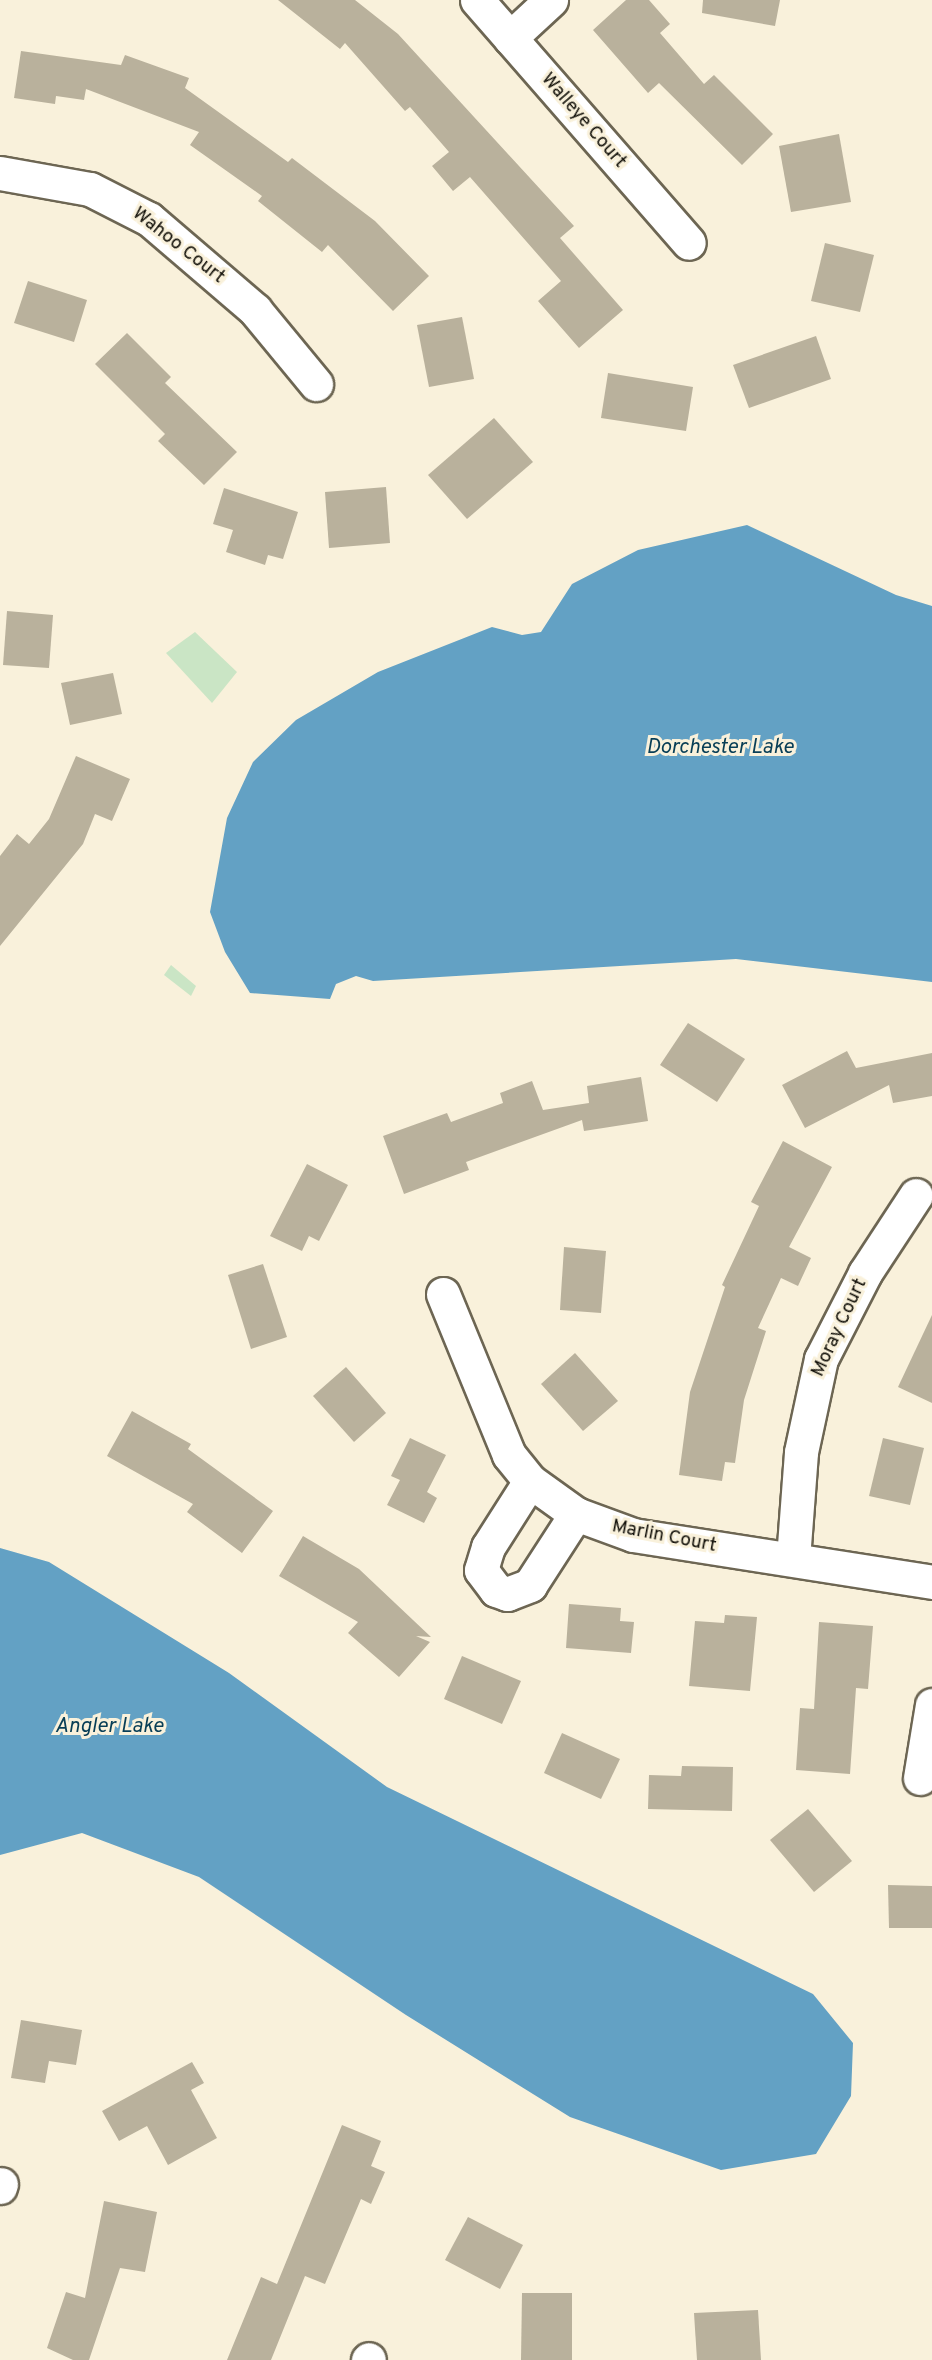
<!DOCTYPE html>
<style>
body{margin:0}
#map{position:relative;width:932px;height:2360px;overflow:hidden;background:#f9f1db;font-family:Overpass,sans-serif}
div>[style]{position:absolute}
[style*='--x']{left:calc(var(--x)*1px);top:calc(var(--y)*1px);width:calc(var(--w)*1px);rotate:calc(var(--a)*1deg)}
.green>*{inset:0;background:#cae5c5}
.water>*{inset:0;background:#63a1c4}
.building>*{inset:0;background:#b9b19c}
.roads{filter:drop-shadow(2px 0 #6d6653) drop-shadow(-2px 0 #6d6653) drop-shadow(0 2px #6d6653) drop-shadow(0 -2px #6d6653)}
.street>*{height:33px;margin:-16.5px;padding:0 16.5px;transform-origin:16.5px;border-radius:16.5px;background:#fff}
span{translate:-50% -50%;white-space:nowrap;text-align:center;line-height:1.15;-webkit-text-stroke:6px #f9f1db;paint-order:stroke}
.street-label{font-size:19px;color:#100e07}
.water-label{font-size:21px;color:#083e56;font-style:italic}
</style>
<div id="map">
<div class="green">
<div style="clip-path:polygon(195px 632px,237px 672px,212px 703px,166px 653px)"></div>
<div style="clip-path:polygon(171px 965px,196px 986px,191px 996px,164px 975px)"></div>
</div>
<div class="water">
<div style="clip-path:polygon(747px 525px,896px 595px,932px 606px,932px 982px,736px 959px,373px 981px,356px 976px,336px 984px,330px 999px,250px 993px,225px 952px,210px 912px,227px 818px,253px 762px,296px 720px,378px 672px,492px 627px,522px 635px,541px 632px,572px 584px,638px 550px)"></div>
<div style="clip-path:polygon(0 1548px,49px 1562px,229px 1673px,387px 1787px,813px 1994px,853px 2043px,851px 2096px,816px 2154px,721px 2170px,570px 2117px,406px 2015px,199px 1877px,82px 1833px,0 1855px)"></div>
</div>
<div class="building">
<div style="clip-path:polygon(278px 0,355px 0,398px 34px,574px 226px,560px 238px,623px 310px,579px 348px,538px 301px,561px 281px,470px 177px,453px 191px,432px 166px,449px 152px,410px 107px,405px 111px,345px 43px,340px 49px)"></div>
<div style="clip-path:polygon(626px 0,649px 0,670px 24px,660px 33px,704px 84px,714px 75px,773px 134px,742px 165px,659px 83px,648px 93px,593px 30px)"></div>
<div style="clip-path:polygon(703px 0,780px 0,775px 26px,702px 13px)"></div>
<div style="clip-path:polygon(21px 51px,121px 65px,125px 55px,189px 78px,185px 88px,288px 162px,292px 158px,375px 221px,429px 276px,393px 311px,328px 245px,322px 252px,258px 201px,262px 196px,190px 145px,199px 132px,86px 89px,84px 100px,56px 96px,55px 104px,14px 98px)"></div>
<div style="clip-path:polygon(839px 134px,851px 202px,791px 212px,779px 146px)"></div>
<div style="clip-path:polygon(825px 243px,874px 255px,860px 312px,811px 301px)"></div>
<div style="clip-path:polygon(28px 281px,87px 300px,74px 342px,14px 323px)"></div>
<div style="clip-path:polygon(462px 317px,474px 379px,429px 387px,417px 325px)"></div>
<div style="clip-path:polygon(127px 333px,171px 377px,165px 383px,237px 452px,204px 485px,158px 441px,165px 434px,95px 364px)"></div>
<div style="clip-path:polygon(816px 336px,831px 379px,749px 408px,733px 365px)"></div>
<div style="clip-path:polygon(608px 373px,693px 387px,686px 431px,601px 418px)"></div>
<div style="clip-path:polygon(494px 418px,533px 462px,467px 519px,428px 475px)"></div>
<div style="clip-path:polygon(386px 487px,390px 543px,329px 548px,325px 492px)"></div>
<div style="clip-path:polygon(224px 488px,298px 512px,283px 559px,268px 555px,265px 565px,226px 552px,233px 530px,213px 524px)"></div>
<div style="clip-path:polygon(7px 611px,53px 615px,49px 668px,3px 665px)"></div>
<div style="clip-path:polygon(113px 673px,122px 714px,70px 725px,61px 683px)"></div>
<div style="clip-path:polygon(76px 756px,130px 779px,112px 821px,95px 814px,83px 844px,0 946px,0 856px,17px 834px,29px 844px,49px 819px)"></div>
<div style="clip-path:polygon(688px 1023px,745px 1059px,717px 1102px,660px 1065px)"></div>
<div style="clip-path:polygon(847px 1051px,856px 1068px,932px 1053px,932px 1096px,893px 1103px,889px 1085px,805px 1128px,782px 1085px)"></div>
<div style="clip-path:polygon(641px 1077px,648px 1121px,584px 1131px,582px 1120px,466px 1162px,469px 1170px,404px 1194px,383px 1136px,447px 1113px,451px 1122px,503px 1103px,500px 1093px,532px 1081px,543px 1110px,589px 1103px,587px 1086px)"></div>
<div style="clip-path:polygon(783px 1141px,832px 1167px,789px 1247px,811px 1258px,798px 1286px,781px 1278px,758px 1328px,766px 1331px,744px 1400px,735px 1463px,725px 1462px,722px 1481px,679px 1475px,690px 1392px,725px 1287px,722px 1285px,759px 1206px,751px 1202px)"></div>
<div style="clip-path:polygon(307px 1164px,348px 1185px,319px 1241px,309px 1236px,302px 1251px,270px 1236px)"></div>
<div style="clip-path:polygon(564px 1247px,606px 1251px,601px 1313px,560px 1310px)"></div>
<div style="clip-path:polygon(263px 1264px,287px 1337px,251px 1349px,228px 1275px)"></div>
<div style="clip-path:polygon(932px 1315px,932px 1403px,898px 1387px)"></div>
<div style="clip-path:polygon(575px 1353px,618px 1401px,583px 1431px,541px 1384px)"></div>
<div style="clip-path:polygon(346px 1367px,386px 1413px,354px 1442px,313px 1396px)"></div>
<div style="clip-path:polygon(132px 1411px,191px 1444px,188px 1449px,273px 1511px,242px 1553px,187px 1512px,193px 1504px,107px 1456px)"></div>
<div style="clip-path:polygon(410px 1438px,446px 1455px,427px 1492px,437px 1498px,424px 1523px,387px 1505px,400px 1480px,391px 1476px)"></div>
<div style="clip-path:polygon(883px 1438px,924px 1448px,910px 1505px,869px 1496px)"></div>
<div style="clip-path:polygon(303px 1536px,359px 1569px,431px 1637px,416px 1636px,430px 1642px,399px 1677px,348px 1633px,358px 1622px,279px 1576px)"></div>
<div style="clip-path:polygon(569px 1604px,621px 1608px,620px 1621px,634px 1622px,631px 1653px,566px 1648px)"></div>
<div style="clip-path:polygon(725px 1615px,757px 1617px,750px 1691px,689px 1686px,695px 1621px,724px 1623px)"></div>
<div style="clip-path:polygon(819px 1622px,873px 1626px,868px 1689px,856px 1688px,850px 1774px,796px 1770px,800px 1708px,814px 1709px)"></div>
<div style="clip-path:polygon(462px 1656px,521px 1681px,502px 1724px,444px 1699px)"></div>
<div style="clip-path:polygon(562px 1733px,620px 1759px,601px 1799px,544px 1773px)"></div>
<div style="clip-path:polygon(682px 1766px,733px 1767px,732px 1811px,648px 1809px,649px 1775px,681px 1776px)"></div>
<div style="clip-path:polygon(808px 1809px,852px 1861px,814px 1892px,770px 1840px)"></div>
<div style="clip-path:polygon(888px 1885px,932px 1886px,932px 1928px,889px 1928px)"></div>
<div style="clip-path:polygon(21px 2020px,82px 2030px,76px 2065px,49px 2061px,45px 2083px,11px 2078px)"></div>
<div style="clip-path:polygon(192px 2062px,204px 2083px,191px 2090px,217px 2138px,168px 2165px,147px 2126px,119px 2141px,102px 2111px)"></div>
<div style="clip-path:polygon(342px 2125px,381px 2141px,371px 2166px,385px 2172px,371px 2204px,361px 2199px,325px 2284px,305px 2276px,271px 2360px,227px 2360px,261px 2277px,277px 2284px)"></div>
<div style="clip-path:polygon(104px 2201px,157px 2212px,145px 2272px,120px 2268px,89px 2360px,73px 2360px,47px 2348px,66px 2292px,85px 2298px)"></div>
<div style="clip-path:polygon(468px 2217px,523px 2245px,500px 2289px,445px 2260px)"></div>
<div style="clip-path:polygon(522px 2293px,572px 2293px,572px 2360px,521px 2360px)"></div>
<div style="clip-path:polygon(758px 2310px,761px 2360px,697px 2360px,694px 2313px)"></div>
</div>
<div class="roads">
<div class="street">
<div style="--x:477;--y:0;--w:322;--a:48.9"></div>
<div style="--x:510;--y:38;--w:56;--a:-42.8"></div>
<div style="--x:0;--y:173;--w:91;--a:10.1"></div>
<div style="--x:90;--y:189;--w:66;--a:27"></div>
<div style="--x:149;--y:219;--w:140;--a:40.6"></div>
<div style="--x:255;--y:310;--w:96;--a:50.5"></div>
<div style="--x:443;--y:1294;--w:174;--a:67.7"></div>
<div style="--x:509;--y:1455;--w:33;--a:51"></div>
<div style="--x:530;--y:1481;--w:57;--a:35.7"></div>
<div style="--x:576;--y:1514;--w:61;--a:20.2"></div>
<div style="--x:633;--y:1535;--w:303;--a:8.9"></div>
<div style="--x:530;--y:1481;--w:78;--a:122.5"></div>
<div style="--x:488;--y:1547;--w:24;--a:107"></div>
<div style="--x:481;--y:1570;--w:25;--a:53"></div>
<div style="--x:496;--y:1590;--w:12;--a:20"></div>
<div style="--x:507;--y:1594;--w:25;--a:-21"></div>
<div style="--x:530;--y:1585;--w:85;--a:-57.1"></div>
<div style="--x:793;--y:1559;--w:107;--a:-85.7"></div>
<div style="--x:801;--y:1452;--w:95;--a:-77.9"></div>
<div style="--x:821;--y:1359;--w:97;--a:-62.9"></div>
<div style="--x:865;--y:1273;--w:93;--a:-56.8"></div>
<div style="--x:920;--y:1778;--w:74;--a:-80.7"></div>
<div style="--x:0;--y:2187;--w:3;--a:-72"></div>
<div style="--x:368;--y:2360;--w:1;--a:-45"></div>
</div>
</div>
<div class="street-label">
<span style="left:583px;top:121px;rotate:49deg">Walleye Court</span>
<span style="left:178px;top:246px;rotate:38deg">Wahoo Court</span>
<span style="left:840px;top:1328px;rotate:-65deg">Moray Court</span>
<span style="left:664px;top:1537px;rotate:11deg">Marlin Court</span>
</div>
<div class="water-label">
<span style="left:720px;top:748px">Dorchester Lake</span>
<span style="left:109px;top:1727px">Angler Lake</span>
</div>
</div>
